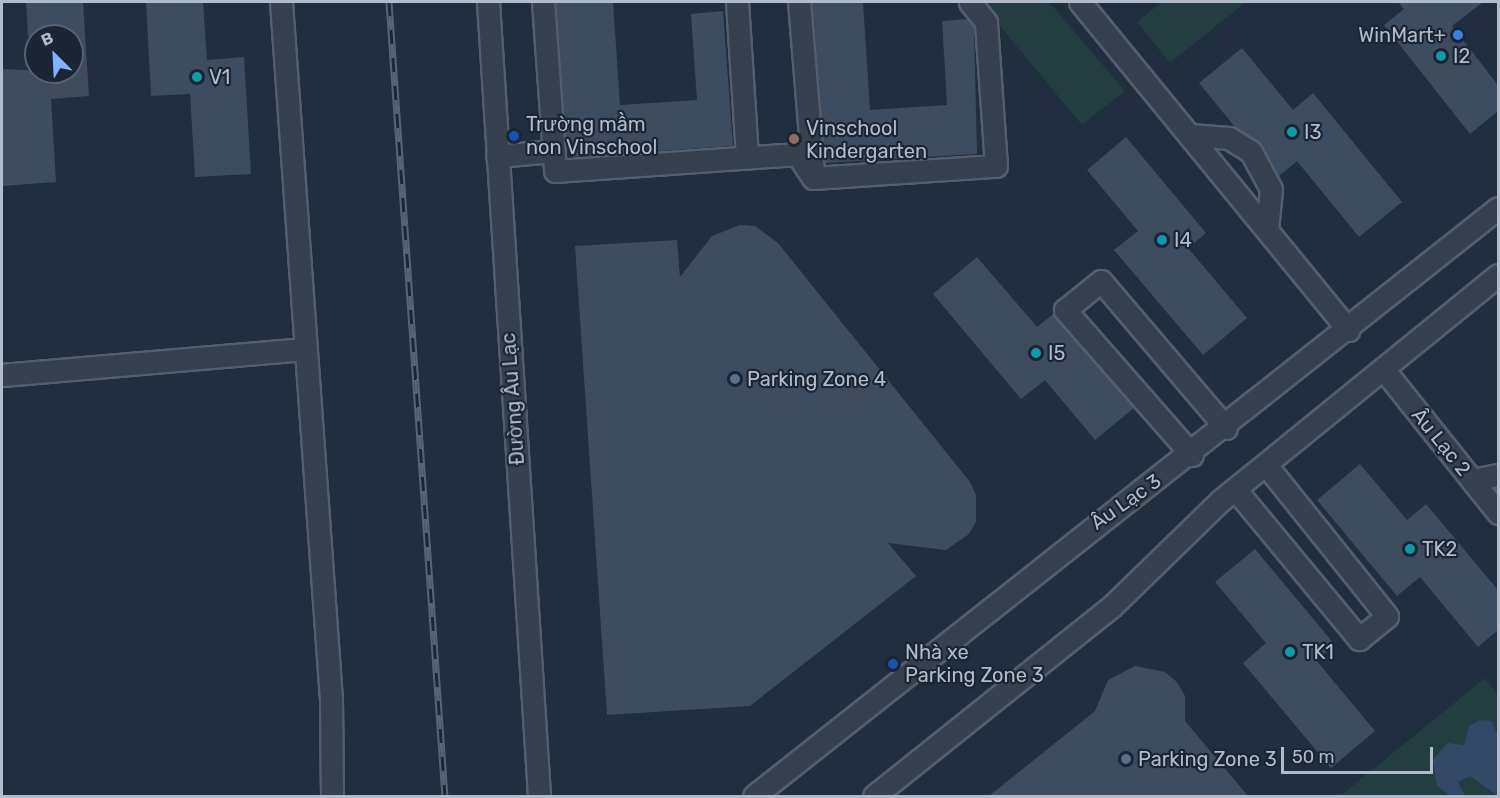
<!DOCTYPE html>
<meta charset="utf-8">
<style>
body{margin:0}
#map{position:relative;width:1500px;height:798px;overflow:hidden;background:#212e3f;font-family:Rubik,sans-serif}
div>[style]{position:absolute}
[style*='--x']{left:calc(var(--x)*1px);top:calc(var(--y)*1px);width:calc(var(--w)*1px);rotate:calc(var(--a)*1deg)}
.green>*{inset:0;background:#233d40}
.water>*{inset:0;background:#344968}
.building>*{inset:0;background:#3d4c5f}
.roads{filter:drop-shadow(2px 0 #545e6d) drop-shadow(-2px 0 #545e6d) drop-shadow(0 2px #545e6d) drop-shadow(0 -2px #545e6d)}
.minor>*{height:21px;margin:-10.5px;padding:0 10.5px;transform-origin:10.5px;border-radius:10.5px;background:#36404f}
.rail>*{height:7px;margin-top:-3.5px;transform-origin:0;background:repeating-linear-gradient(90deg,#1b2534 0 14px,#576477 0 28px);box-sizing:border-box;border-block:2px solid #576477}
.dots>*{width:16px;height:16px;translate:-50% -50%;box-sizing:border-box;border:3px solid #1b2534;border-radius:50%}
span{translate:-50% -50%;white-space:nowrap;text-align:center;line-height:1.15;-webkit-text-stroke:4.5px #1b2534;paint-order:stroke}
.poi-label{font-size:20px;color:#b1bbca}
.right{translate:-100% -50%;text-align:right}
.left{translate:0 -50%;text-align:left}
.street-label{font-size:20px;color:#b1bbca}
.frame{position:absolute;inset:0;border:3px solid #b1bbca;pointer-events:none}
.north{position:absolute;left:24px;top:24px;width:60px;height:60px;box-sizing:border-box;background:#1b2534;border:2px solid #576170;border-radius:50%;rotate:336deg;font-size:16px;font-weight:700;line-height:24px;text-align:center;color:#b1bbca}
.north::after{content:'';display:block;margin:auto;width:21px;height:27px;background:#82b2ff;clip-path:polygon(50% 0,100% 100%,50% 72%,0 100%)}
.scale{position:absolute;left:1281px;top:747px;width:152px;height:27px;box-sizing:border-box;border:3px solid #b1bbca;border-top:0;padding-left:8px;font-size:18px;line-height:21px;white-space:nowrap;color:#b1bbca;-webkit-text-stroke:4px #1b2534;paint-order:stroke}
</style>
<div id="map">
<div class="green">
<div style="clip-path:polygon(980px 2px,1049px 2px,1125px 91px,1082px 125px)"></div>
<div style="clip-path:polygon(1162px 2px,1246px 2px,1170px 63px,1137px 22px)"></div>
<div style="clip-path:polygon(1485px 678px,1498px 695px,1498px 796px,1340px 796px)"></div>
</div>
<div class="water">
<div style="clip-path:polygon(1480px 720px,1491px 721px,1498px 735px,1498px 796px,1470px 776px,1458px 782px,1465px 796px,1451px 796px,1437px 786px,1433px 760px,1447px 743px,1464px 745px,1469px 726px)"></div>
</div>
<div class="building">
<div style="clip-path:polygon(26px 2px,83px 2px,89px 96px,51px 99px,56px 182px,2px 186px,2px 69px,72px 72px,72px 36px,28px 36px)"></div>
<div style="clip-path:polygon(146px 2px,203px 2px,207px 60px,244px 57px,251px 174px,195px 177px,190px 94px,151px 96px)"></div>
<div style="clip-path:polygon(556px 2px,613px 2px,620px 105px,697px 100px,691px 14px,723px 11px,733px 146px,573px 157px,572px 141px,566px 142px)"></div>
<div style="clip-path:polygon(812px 2px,863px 2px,870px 110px,947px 105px,942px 21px,968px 19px,974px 27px,977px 154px,825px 163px)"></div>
<div style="clip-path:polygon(1398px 2px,1483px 2px,1452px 26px,1498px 85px,1498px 111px,1470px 134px,1384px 25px,1404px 9px)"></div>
<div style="clip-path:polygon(1242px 48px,1293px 110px,1313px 93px,1402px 202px,1359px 237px,1297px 161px,1279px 176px,1262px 145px,1235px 127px,1199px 83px)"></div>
<div style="clip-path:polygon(1126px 137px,1206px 233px,1188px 248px,1247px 318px,1203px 355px,1114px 250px,1138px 231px,1087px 170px)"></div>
<div style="clip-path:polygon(740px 225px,755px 226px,778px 243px,970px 482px,976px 495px,976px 522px,969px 534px,946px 550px,888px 543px,916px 576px,750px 706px,607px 715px,575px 246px,677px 240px,680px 277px,712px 236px)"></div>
<div style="clip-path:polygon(977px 257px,1037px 327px,1053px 314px,1134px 408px,1095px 440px,1045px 380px,1021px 399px,933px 294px)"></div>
<div style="clip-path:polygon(1360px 464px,1407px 520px,1426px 504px,1498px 590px,1498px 630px,1478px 647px,1420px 577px,1397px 596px,1317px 500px)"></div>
<div style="clip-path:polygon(1255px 549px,1335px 645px,1316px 660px,1375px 731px,1331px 768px,1243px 663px,1266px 643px,1215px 582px)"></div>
<div style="clip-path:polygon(1135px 666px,1165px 672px,1177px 682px,1185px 696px,1185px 721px,1248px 796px,989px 796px,1095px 711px,1108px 680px)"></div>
</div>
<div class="roads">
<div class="minor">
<div style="--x:281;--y:2;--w:700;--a:85.9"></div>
<div style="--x:331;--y:700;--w:96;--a:89.4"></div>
<div style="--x:488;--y:2;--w:796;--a:86.32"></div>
<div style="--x:543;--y:2;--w:169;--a:85.9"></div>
<div style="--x:555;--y:171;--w:243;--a:-4"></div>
<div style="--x:797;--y:154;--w:29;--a:56"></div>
<div style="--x:813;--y:178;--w:183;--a:-3.8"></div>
<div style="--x:996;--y:166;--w:144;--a:-94"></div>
<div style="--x:986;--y:22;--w:26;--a:-129"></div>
<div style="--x:737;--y:2;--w:156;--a:86.3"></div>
<div style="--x:799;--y:2;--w:173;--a:85.3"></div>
<div style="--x:1080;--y:2;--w:424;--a:50.7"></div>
<div style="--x:1189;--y:135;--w:40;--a:4.3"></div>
<div style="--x:1229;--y:138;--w:26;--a:32"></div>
<div style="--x:1251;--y:152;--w:42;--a:61.6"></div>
<div style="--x:1271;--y:189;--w:41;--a:95.6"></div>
<div style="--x:497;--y:156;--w:57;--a:-5"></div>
<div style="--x:1384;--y:370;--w:183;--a:51.4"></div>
<div style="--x:2;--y:375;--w:302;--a:-4.9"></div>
<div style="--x:1192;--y:455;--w:193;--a:-131.2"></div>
<div style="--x:1065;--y:310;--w:46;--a:-38.9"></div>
<div style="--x:1101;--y:281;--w:193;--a:49.6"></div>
<div style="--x:1472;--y:480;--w:26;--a:-11"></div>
<div style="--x:1235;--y:489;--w:195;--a:50.4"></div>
<div style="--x:1359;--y:639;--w:36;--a:-39"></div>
<div style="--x:1387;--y:616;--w:193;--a:-128.7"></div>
<div style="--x:754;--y:796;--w:948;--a:-38.32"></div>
<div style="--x:874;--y:796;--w:305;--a:-38.6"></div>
<div style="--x:1112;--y:606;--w:151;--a:-44.2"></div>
<div style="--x:1220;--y:501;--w:358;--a:-39.1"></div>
</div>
</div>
<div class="rail">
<div style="--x:389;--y:2;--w:796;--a:85.97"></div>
</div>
<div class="dots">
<div style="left:1458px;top:35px;background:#3f7fe0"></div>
<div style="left:1441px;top:56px;background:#0f9aa8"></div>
<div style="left:197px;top:77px;background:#0f9aa8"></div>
<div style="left:1292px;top:132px;background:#0f9aa8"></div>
<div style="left:514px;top:136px;background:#1a4fb4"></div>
<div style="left:794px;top:139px;background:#8d6e63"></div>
<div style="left:1162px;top:240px;background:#0f9aa8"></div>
<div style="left:1036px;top:353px;background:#0f9aa8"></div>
<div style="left:735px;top:379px;background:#5c6f8a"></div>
<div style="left:1410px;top:549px;background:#0f9aa8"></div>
<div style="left:1290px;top:652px;background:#0f9aa8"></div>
<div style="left:893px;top:664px;background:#1a4fb4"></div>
<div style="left:1126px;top:759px;background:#5c6f8a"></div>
</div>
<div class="poi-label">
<span class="right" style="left:1446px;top:35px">WinMart+</span>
<span class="left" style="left:1453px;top:56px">I2</span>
<span class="left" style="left:209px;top:77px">V1</span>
<span class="left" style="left:526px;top:136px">Trường mầm<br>non Vinschool</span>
<span class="left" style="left:806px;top:140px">Vinschool<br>Kindergarten</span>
<span class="left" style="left:1304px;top:132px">I3</span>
<span class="left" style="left:1174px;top:240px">I4</span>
<span class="left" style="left:1048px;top:353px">I5</span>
<span class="left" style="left:747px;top:379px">Parking Zone 4</span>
<span class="left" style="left:1422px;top:549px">TK2</span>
<span class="left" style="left:905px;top:664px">Nhà xe<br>Parking Zone 3</span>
<span class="left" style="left:1302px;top:652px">TK1</span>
<span class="left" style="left:1138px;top:759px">Parking Zone 3</span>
</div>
<div class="street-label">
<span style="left:513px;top:399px;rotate:-94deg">Đường Âu Lạc</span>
<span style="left:1441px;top:442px;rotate:51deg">Âu Lạc 2</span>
<span style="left:1126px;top:502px;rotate:-35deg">Âu Lạc 3</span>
</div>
<div class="frame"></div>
<div class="north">B</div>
<div class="scale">50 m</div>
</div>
